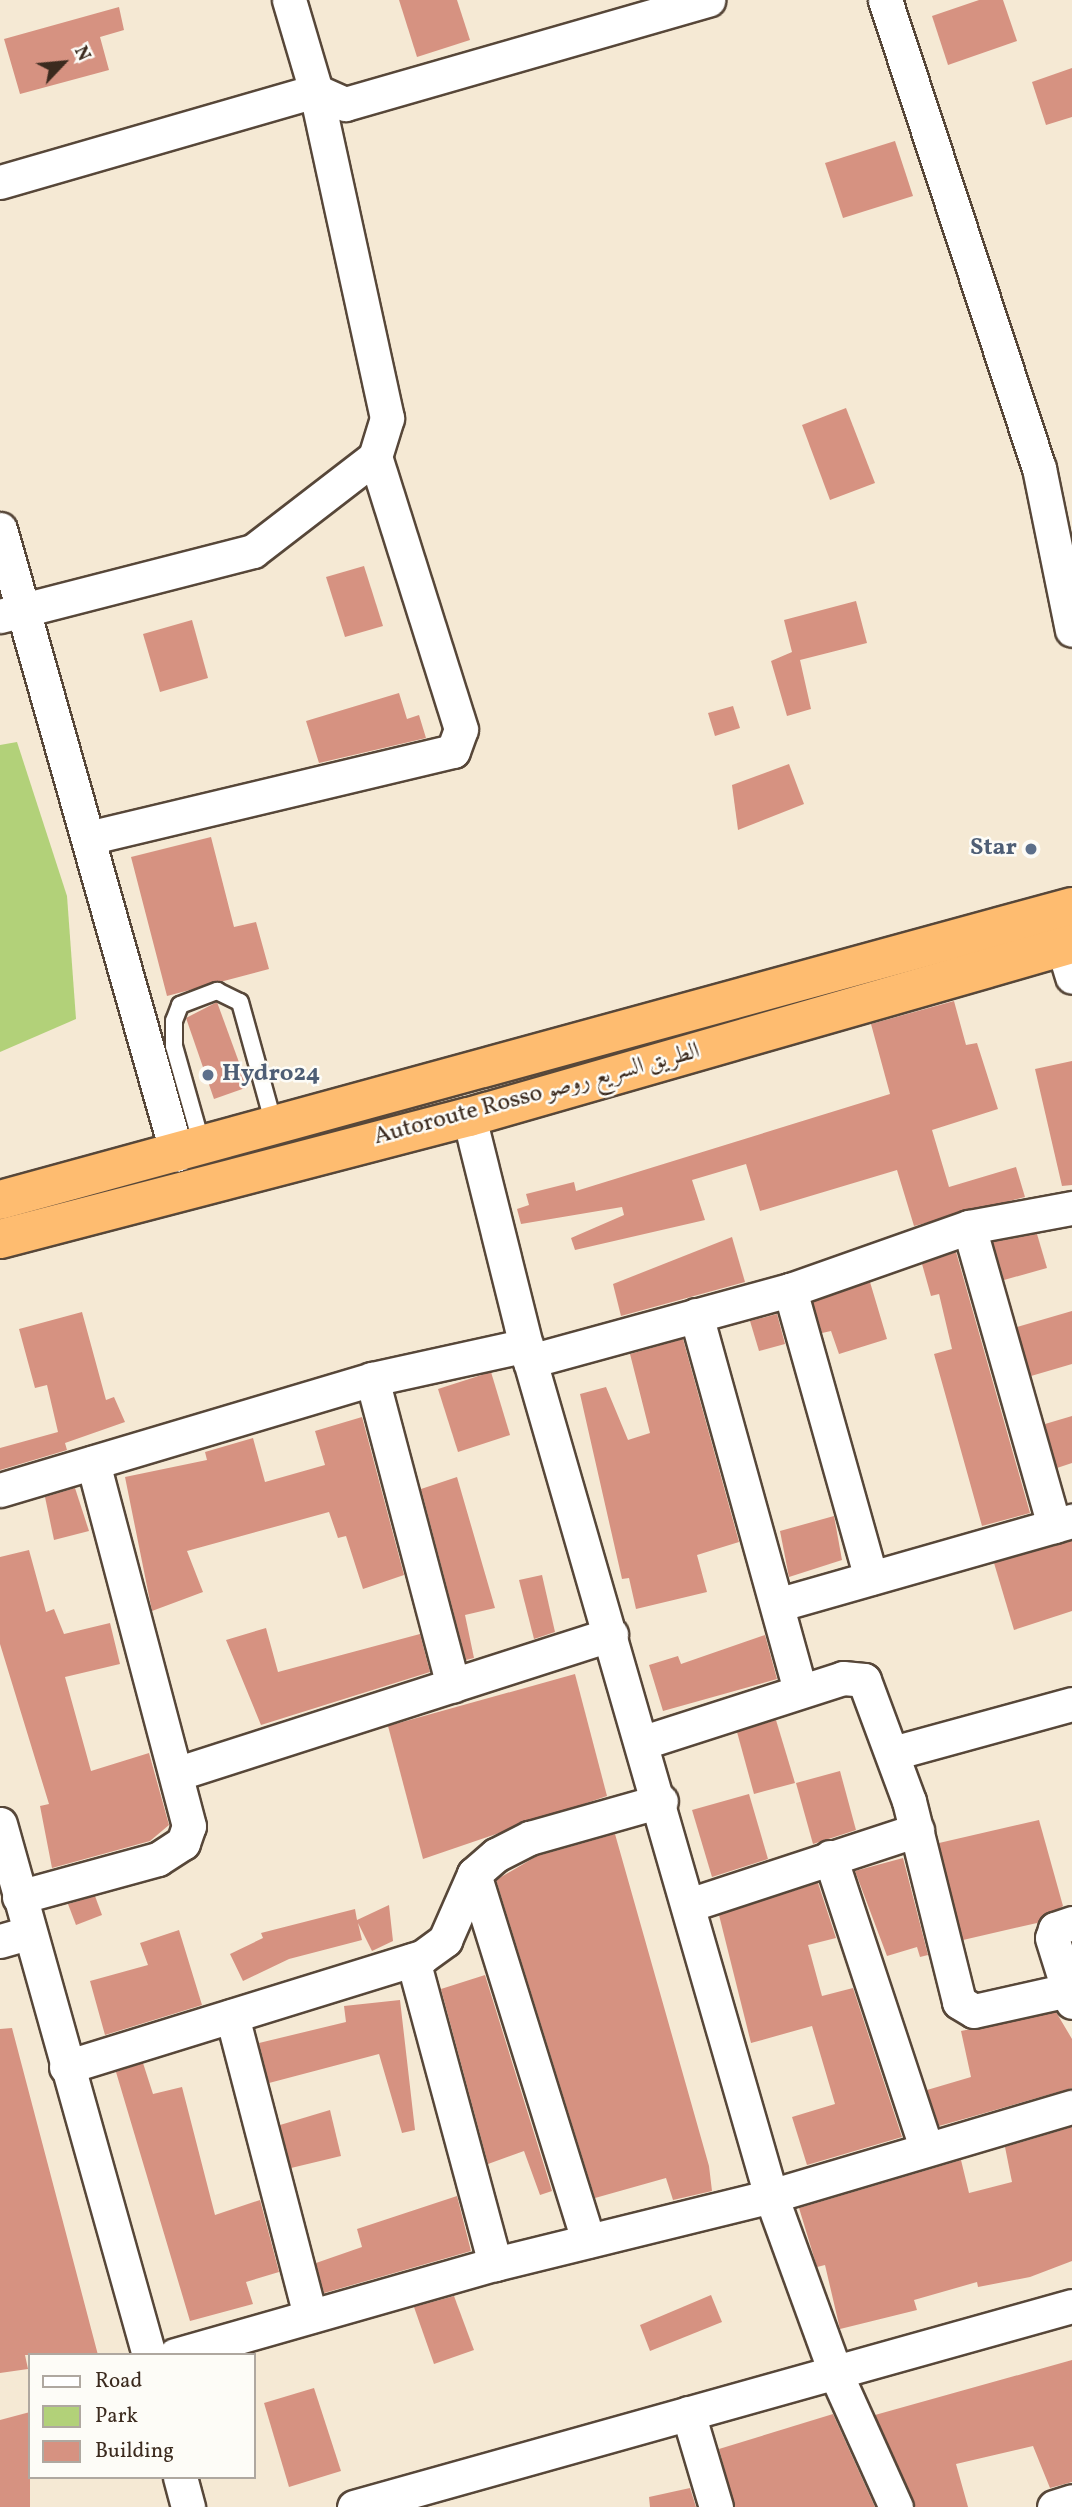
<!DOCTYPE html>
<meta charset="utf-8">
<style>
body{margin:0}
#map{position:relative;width:1072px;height:2507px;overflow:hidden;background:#f5e9d4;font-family:Vollkorn,Amiri,serif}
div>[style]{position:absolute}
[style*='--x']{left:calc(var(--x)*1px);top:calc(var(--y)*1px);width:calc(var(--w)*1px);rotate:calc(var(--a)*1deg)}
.green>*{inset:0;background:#b2d179}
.building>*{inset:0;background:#d69281}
.roads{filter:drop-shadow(2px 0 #574739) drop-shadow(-2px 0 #574739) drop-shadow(0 2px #574739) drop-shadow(0 -2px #574739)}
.service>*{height:16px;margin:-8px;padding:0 8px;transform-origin:8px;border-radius:8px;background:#fff}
.minor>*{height:33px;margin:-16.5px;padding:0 16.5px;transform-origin:16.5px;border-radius:16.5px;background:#fff}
.trunk>*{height:38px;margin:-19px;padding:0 19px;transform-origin:19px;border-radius:19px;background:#febc70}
.dots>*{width:19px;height:19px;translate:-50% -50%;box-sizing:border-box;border:4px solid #fdfcf7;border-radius:50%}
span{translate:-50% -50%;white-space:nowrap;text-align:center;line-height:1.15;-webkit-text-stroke:5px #fdfcf7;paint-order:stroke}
.service-label{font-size:24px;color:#4e5e75;font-weight:700}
.right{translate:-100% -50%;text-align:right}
.left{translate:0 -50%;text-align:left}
.street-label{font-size:24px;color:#3b2a1e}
.legend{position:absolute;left:28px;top:2353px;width:228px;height:126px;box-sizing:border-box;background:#fdfcf7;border:2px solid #afa8a0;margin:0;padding:9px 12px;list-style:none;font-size:21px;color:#3b2a1e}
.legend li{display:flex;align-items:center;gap:14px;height:35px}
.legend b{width:35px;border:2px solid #afa8a0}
.north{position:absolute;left:28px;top:28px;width:70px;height:70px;-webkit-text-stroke:5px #fdfcf7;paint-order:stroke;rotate:64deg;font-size:19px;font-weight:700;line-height:28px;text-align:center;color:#3b2a1e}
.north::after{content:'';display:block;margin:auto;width:24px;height:32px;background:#3b2a1e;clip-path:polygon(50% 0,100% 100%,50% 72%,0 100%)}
</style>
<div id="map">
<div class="green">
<div style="clip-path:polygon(17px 742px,67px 896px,76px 1019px,0 1052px,0 745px)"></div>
</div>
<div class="building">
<div style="clip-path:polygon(399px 0,457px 0,470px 40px,417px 57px)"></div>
<div style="clip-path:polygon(979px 0,1003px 0,1017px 41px,948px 65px,932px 16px)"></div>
<div style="clip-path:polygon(119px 7px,124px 30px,100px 37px,109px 70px,20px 94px,4px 39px)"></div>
<div style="clip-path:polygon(1072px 68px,1072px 117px,1046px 125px,1032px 82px)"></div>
<div style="clip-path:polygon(895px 141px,913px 196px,843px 218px,825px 163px)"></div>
<div style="clip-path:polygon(846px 408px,875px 483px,830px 500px,802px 425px)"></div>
<div style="clip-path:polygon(364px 566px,383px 626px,345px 637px,326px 577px)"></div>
<div style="clip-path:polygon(856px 601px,867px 643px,800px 660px,811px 709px,787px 716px,771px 661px,792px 652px,784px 620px)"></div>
<div style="clip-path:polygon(192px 620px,208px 678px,160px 692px,143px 634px)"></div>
<div style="clip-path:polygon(399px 693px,407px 719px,419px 715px,426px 738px,319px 763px,306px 721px)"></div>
<div style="clip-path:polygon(733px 706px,740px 728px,715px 736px,708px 713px)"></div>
<div style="clip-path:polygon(789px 764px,804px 804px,738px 830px,732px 785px)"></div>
<div style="clip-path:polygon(211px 837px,234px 927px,256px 922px,269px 969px,167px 996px,131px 857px)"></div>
<div style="clip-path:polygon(954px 1001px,966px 1045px,977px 1043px,998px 1109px,932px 1130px,949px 1187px,1016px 1167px,1025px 1197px,914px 1226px,897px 1170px,760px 1211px,746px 1164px,692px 1180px,705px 1220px,575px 1250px,571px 1238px,624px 1215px,622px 1207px,521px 1224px,517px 1209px,529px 1205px,526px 1194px,574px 1182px,576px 1191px,890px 1094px,871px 1024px)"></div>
<div style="clip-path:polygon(217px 1002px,248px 1087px,214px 1099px,186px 1018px)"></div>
<div style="clip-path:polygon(1072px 1061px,1072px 1185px,1062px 1186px,1035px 1069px)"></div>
<div style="clip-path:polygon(1037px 1234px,1047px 1268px,1004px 1280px,993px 1242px)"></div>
<div style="clip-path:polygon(732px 1237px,745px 1282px,621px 1316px,613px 1284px)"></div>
<div style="clip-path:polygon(956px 1252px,1030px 1513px,982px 1526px,934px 1354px,952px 1349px,939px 1294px,931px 1296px,922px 1264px)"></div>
<div style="clip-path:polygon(870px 1282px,887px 1339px,839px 1354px,831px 1331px,822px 1333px,813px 1302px)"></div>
<div style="clip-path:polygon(1072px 1311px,1072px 1364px,1031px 1376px,1017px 1327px)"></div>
<div style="clip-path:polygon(82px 1312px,106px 1400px,114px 1397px,125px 1422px,65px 1443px,67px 1450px,0 1470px,0 1448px,58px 1432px,47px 1385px,35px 1388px,19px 1329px)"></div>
<div style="clip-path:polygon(777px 1314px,785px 1344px,759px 1351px,750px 1321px)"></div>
<div style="clip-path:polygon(683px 1339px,739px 1542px,697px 1555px,707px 1592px,636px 1609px,629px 1578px,622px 1579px,580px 1394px,606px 1387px,628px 1440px,650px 1433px,630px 1354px)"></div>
<div style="clip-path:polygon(491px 1372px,510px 1435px,458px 1452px,438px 1389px)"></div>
<div style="clip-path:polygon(1072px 1416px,1072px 1463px,1057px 1468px,1045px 1424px)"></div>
<div style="clip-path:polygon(362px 1417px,404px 1575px,363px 1589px,346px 1536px,338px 1538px,329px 1512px,187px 1551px,203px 1592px,152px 1611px,125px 1477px,207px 1460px,205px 1452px,253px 1438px,265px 1482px,325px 1465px,315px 1431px)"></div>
<div style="clip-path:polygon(457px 1477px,495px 1608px,465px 1615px,474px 1658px,466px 1660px,421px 1489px)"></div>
<div style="clip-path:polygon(75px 1488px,89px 1531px,54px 1540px,45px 1497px)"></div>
<div style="clip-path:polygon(834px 1516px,842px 1560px,789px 1577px,780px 1531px)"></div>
<div style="clip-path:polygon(1072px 1541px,1072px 1611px,1014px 1630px,994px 1563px)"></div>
<div style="clip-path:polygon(29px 1550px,46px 1612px,54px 1609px,64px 1634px,110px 1623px,120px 1664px,65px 1677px,91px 1771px,149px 1753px,169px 1825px,150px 1841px,52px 1868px,40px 1806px,49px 1804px,0 1644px,0 1557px)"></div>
<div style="clip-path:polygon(542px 1575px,555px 1632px,534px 1639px,519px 1580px)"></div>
<div style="clip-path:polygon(266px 1628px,278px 1672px,420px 1634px,430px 1672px,261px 1725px,226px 1640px)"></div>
<div style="clip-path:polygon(765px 1635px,777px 1679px,663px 1711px,649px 1665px,678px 1656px,681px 1664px)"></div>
<div style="clip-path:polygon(575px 1674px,607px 1796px,423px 1859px,388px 1726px)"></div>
<div style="clip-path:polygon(776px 1720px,795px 1783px,754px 1794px,737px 1732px)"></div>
<div style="clip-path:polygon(840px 1771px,856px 1830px,813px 1844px,796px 1783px)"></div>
<div style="clip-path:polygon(749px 1794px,768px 1859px,712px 1877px,692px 1810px)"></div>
<div style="clip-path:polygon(1039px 1820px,1063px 1906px,1037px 1923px,963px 1940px,939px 1843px)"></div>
<div style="clip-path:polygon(615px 1834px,709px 2166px,712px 2191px,673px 2200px,666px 2178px,595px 2198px,496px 1880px,537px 1856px)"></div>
<div style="clip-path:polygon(903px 1858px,928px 1955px,920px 1957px,917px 1947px,887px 1956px,855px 1871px)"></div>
<div style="clip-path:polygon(818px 1883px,836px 1938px,808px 1945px,822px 1996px,853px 1988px,902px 2137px,807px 2165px,792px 2117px,835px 2104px,812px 2026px,751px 2043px,719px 1915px)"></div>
<div style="clip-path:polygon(95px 1896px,102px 1915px,76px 1925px,68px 1904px)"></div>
<div style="clip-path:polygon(389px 1905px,393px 1941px,372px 1951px,358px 1923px,362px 1940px,289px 1959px,243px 1981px,230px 1954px,263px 1938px,261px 1933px,355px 1909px,357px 1920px)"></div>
<div style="clip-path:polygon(179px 1930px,202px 2005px,105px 2035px,90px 1981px,148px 1965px,140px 1943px)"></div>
<div style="clip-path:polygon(485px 1975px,552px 2191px,540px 2195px,524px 2151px,488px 2164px,441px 1989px)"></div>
<div style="clip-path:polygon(400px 2000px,415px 2130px,402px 2133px,379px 2054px,269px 2083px,259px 2043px,346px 2022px,344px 2006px)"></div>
<div style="clip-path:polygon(1056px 2012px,1072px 2039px,1072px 2088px,939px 2126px,927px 2090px,971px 2077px,961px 2031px)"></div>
<div style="clip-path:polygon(12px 2028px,98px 2355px,25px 2355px,28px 2369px,0 2373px,0 2029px)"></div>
<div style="clip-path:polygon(143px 2063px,153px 2094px,182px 2087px,215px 2215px,260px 2200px,279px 2272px,246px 2282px,253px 2304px,190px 2321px,116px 2072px)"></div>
<div style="clip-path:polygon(330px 2110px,341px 2156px,291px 2168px,280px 2125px)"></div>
<div style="clip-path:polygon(1072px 2127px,1072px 2261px,1030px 2277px,978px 2287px,977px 2282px,914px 2300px,917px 2310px,840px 2329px,825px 2265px,817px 2267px,799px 2208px,961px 2160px,969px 2193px,1012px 2182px,1005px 2147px)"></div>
<div style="clip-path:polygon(457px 2196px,471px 2251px,324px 2293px,316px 2263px,362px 2247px,357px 2229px)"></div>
<div style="clip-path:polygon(711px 2295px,722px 2322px,650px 2351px,640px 2325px)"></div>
<div style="clip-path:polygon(454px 2296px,474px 2350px,434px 2364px,414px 2307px)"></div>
<div style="clip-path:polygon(1072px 2360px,1072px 2482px,1050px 2488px,1033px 2446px,956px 2464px,968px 2507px,915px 2507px,875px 2415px)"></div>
<div style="clip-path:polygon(314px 2388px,341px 2471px,289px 2487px,264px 2403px)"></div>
<div style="clip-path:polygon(30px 2412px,30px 2507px,0 2507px,0 2420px)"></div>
<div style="clip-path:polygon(833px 2414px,875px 2507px,735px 2507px,719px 2449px)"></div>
<div style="clip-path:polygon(690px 2488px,696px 2507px,650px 2507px,649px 2497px)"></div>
</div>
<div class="roads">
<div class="service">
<div style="--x:202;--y:1145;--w:103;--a:-105.8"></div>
<div style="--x:174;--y:1046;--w:25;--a:-90"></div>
<div style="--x:174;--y:1021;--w:17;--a:-69"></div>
<div style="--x:180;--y:1005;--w:40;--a:-21"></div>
<div style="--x:217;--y:991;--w:25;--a:26"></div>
<div style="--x:240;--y:1002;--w:128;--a:74.5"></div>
</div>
<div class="minor">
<div style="--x:885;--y:0;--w:493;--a:71.8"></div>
<div style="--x:1039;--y:468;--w:165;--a:78.5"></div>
<div style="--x:0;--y:182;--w:329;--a:-16.1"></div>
<div style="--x:316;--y:91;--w:32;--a:24"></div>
<div style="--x:345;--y:104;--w:378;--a:-16"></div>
<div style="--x:0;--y:529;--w:650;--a:74.19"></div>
<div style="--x:0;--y:616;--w:261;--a:-14.4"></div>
<div style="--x:253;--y:551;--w:154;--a:-37.6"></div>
<div style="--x:375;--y:457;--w:41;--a:-72.9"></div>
<div style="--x:387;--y:418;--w:335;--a:-102.3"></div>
<div style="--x:316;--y:91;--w:95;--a:-106.5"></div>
<div style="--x:92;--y:837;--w:371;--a:-13.4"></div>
<div style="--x:453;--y:751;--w:23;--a:-70"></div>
<div style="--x:461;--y:729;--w:285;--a:-107.5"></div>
<div style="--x:1063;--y:947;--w:31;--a:73"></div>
<div style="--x:469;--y:1117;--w:252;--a:76"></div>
<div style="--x:530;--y:1361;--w:869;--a:73.9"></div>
<div style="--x:771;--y:2196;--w:187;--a:70"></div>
<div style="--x:835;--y:2372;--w:148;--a:65.7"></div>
<div style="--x:969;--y:1227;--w:311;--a:74.1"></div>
<div style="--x:790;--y:1290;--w:299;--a:74.3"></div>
<div style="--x:696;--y:1315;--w:389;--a:74.5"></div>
<div style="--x:530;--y:1361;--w:270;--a:-15.3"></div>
<div style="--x:790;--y:1290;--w:190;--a:-19.4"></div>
<div style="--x:969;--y:1227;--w:105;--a:-10.5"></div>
<div style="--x:372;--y:1379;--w:317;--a:75.2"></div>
<div style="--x:0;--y:1490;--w:388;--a:-16.6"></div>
<div style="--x:372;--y:1379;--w:158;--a:-12.4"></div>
<div style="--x:780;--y:1604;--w:304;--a:-15.9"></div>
<div style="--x:644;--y:1742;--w:209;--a:-17.8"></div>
<div style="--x:843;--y:1678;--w:21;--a:5"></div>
<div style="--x:864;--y:1680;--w:129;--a:69.6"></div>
<div style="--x:909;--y:1801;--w:207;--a:76"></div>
<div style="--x:959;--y:2002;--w:17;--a:31"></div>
<div style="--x:974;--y:2011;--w:96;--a:-12.6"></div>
<div style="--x:893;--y:1753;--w:186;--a:-15.3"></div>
<div style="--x:176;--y:1774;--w:457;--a:-17.8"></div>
<div style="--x:0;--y:1824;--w:552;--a:74.33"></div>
<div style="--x:830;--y:1857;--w:306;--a:71.7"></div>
<div style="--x:474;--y:1874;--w:384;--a:72.7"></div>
<div style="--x:19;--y:1897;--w:144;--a:-15.3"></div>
<div style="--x:158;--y:1859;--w:30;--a:-33"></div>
<div style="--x:183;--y:1843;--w:18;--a:-71"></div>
<div style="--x:189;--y:1826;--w:376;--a:-104.8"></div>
<div style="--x:692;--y:1904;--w:237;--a:-18.2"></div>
<div style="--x:1072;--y:1923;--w:18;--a:161"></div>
<div style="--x:1055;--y:1929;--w:9;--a:108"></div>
<div style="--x:1052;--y:1938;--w:67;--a:72.6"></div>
<div style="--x:0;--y:1941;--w:29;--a:-16"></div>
<div style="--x:413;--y:1960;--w:315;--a:74.9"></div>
<div style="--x:232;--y:2016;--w:310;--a:75.4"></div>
<div style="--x:66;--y:2067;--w:373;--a:-17.2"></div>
<div style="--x:422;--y:1957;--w:29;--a:-36"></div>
<div style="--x:445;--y:1940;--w:72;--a:-66.3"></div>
<div style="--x:474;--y:1874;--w:29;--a:-41"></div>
<div style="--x:496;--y:1855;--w:38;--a:-27"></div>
<div style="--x:530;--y:1838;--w:136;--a:-15.8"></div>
<div style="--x:175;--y:2355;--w:333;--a:-15.9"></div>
<div style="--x:495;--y:2264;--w:284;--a:-13.8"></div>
<div style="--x:771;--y:2196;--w:314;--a:-16.5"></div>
<div style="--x:688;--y:2413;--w:98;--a:73.4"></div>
<div style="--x:180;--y:2477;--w:31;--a:75"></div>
<div style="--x:354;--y:2507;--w:746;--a:-15.64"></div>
<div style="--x:1054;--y:2507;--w:19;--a:-18"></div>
</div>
<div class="trunk">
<div style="--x:0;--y:1200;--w:1111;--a:-15.29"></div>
<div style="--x:0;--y:1239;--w:485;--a:-14.6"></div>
<div style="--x:469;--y:1117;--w:627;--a:-16.01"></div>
</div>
</div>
<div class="dots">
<div style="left:1031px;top:849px;background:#5c6f8a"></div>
<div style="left:208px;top:1075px;background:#5c6f8a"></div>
</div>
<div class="service-label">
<span class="right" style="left:1017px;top:849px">Star</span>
<span class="left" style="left:222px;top:1075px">Hydro24</span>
</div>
<div class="street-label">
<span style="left:537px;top:1095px;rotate:-15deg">Autoroute Rosso الطريق السريع روصو</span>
</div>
<ul class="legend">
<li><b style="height:9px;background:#fff"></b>Road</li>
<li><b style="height:19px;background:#b2d179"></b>Park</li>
<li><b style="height:19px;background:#d69281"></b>Building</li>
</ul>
<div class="north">N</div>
</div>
